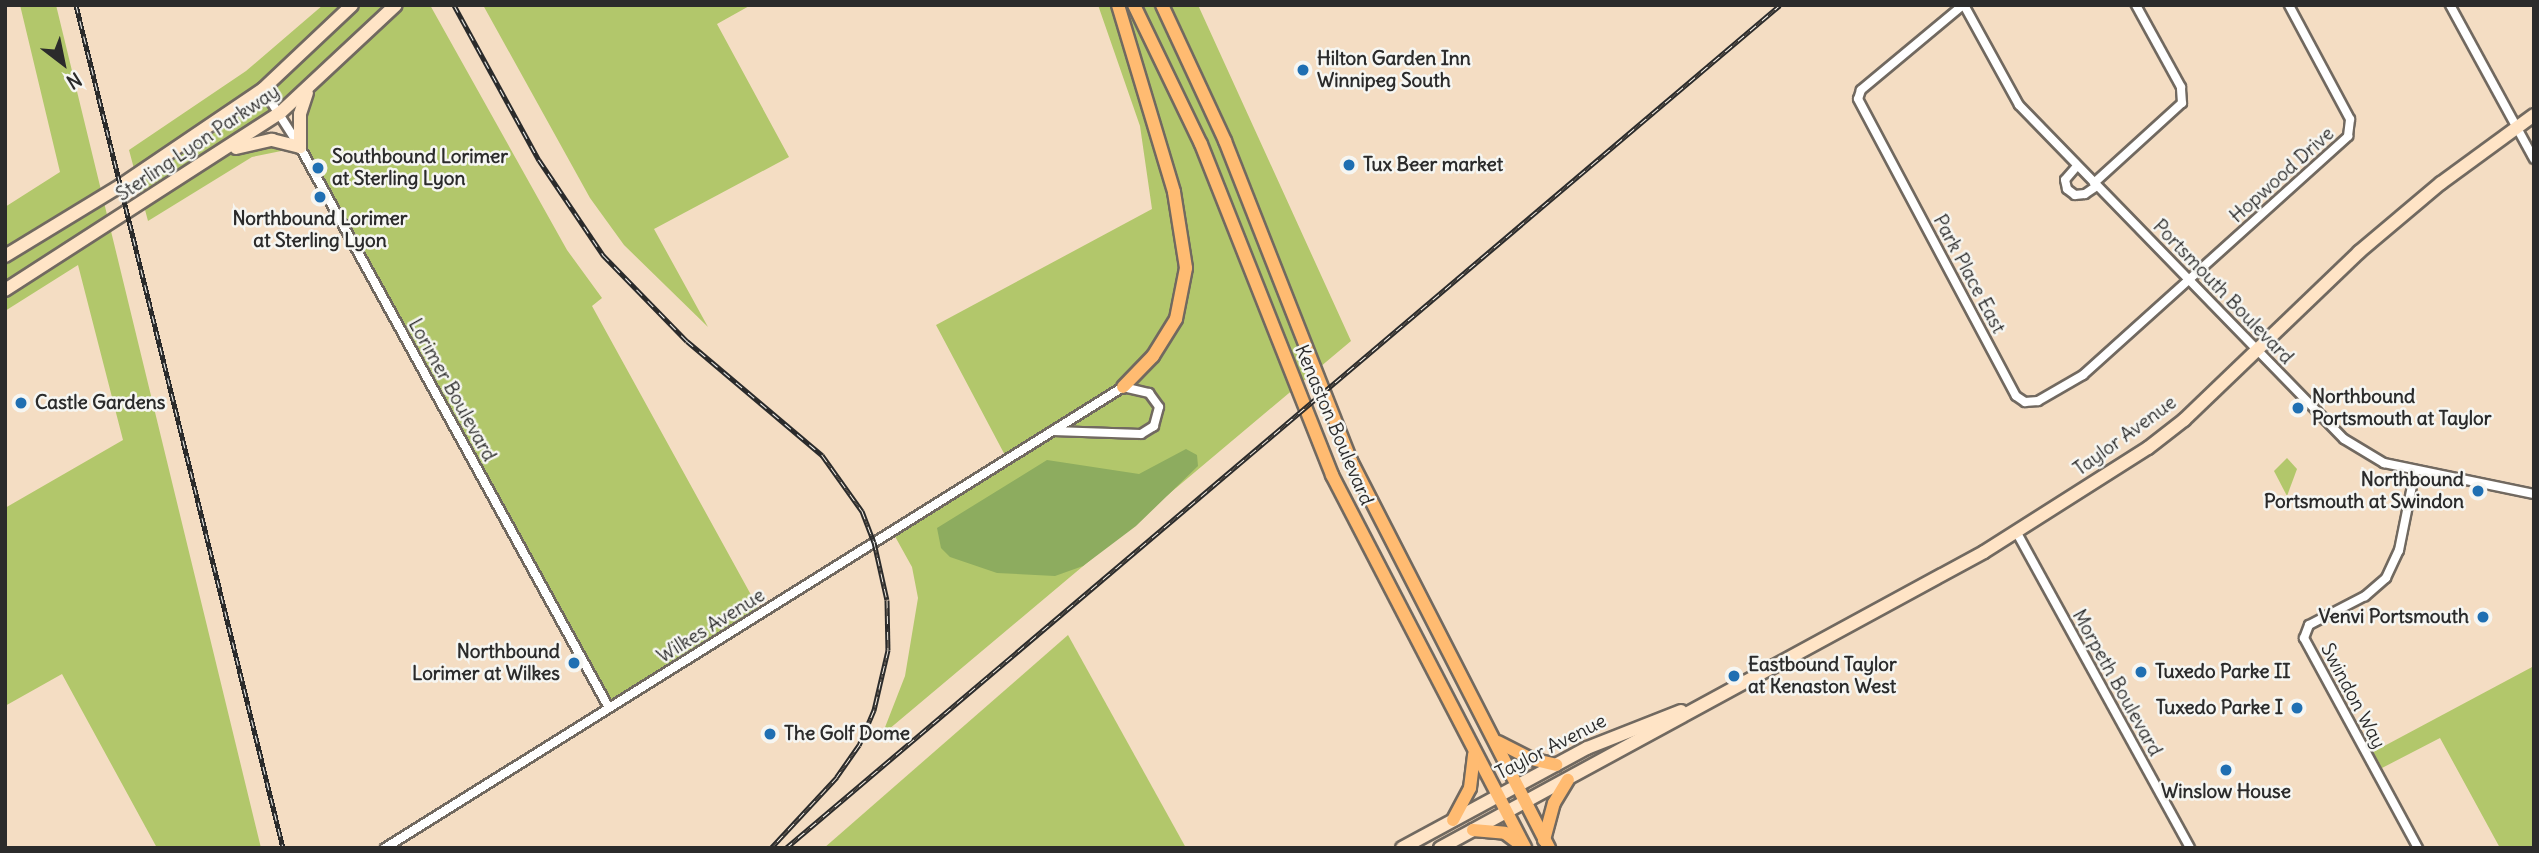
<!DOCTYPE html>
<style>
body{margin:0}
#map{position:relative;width:2539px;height:853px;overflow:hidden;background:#f4ddc3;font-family:Delius,sans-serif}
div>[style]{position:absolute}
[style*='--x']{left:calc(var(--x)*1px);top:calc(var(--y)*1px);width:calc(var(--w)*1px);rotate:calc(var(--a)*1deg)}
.green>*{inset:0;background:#b2c76b}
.forest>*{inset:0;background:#8dac5f}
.roads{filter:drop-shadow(2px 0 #716960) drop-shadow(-2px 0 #716960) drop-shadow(0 2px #716960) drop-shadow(0 -2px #716960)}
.street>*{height:8px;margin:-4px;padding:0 4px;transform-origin:4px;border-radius:4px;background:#fff}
.secondary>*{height:12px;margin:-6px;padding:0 6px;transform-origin:6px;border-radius:6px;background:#ffe4c6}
.primary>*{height:12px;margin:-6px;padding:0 6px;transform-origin:6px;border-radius:6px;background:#ffbb71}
.rail>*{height:5px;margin-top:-2.5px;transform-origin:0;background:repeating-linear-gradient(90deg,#f6f6f2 0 8px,#2b2b2b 0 16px);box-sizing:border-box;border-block:2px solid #2b2b2b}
.dots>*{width:19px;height:19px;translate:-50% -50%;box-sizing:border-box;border:4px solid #f6f6f2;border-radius:50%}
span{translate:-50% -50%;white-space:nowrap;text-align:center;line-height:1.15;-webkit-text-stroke:5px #f6f6f2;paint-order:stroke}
.poi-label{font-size:19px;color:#2b2b2b;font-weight:700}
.left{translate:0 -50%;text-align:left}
.right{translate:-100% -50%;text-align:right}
.street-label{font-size:19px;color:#2b2b2b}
.frame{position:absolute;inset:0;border:7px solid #2b2b2b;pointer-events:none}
.north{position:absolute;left:28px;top:28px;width:70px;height:70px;-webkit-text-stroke:5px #f6f6f2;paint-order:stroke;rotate:148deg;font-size:19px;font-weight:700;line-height:28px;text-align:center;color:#2b2b2b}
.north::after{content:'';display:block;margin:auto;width:24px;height:32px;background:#2b2b2b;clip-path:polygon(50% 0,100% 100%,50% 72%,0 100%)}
</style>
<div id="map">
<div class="green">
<div style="clip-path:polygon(20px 5px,56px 5px,261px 848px,157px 848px,62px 674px,5px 706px,5px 508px,123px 440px,78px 265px,5px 311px,5px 207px,60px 172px)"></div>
<div style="clip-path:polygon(evenodd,323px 5px,430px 5px,567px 250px,602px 298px,592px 306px,761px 613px,609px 708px,301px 147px,252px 157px,148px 221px,129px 150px,246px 71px,323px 5px,308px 91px,300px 147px,248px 144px,225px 151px,308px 91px)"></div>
<div style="clip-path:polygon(483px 5px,751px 5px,717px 24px,789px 157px,654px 229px,708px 327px,624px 245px,590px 198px)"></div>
<div style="clip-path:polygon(1098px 5px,1112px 5px,1168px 175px,1127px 18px,1131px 17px,1124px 5px,1198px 5px,1351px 341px,882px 735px,905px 676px,918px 598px,912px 567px,892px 531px,1055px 431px,1007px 459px,936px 325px,1152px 209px,1140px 126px)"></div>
<div style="clip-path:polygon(2287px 458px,2297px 469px,2287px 496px,2274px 471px)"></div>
<div style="clip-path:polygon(1068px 635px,1186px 848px,824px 848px)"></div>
<div style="clip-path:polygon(2534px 666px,2534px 848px,2500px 848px,2440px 738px,2382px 768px,2373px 752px)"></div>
</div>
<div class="forest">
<div style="clip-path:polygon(1186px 449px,1197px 455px,1198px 466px,1136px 526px,1083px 566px,1055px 576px,997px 573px,950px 557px,941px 548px,937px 528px,1047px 460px,1139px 474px)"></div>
</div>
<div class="roads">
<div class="street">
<div style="--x:1963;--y:5;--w:133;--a:140.2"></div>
<div style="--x:1861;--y:90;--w:9;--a:108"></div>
<div style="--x:1858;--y:99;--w:336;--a:62"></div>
<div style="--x:2016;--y:396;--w:11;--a:34"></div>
<div style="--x:2025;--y:402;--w:13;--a:-4"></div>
<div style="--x:2038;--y:401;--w:52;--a:-30"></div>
<div style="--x:2083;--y:375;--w:357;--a:-42"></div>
<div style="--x:2348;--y:136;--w:17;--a:-83"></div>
<div style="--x:2350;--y:119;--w:129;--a:-118.2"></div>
<div style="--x:1964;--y:5;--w:114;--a:61.2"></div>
<div style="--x:2019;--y:105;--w:466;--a:45.8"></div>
<div style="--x:2344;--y:439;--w:47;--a:31"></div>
<div style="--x:2384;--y:463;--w:153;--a:11.7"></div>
<div style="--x:2450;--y:5;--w:175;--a:61.4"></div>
<div style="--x:263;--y:89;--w:69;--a:57.5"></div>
<div style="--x:300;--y:147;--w:640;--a:61.15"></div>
<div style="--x:2077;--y:166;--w:18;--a:131"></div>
<div style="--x:2065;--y:180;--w:9;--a:77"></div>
<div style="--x:2067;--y:189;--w:10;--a:37"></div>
<div style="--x:2075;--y:195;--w:10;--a:-6"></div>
<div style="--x:2085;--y:194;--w:14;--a:-34"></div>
<div style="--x:2094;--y:183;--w:119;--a:-42.3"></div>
<div style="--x:2182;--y:103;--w:16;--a:-94"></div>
<div style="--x:2181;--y:87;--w:94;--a:-118.8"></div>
<div style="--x:2415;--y:471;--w:81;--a:101.4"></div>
<div style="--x:2399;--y:550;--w:31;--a:115"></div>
<div style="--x:2386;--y:578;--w:28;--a:139"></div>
<div style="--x:2365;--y:596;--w:63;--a:152.6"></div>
<div style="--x:2309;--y:625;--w:14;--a:111"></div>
<div style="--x:2304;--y:638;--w:239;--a:61.5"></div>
<div style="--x:2017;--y:533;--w:359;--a:61.2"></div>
<div style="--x:385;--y:848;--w:870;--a:-31.99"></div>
<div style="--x:1123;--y:387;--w:27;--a:13"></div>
<div style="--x:1149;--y:393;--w:17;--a:54"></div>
<div style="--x:1159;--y:407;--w:20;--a:105"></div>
<div style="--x:1154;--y:426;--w:15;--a:148"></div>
<div style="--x:1141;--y:434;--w:88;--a:-178"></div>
</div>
<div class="secondary">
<div style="--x:236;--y:148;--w:37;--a:-13"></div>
<div style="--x:272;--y:140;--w:29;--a:14"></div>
<div style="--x:300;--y:147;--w:33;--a:-90"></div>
<div style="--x:300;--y:114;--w:22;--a:-72"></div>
<div style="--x:5;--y:256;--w:135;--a:-31.3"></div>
<div style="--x:120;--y:186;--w:173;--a:-34.1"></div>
<div style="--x:263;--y:89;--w:122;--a:-43.3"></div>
<div style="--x:5;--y:290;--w:327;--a:-32.8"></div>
<div style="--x:280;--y:113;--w:158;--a:-43"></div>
<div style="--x:1402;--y:848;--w:210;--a:-28.4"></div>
<div style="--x:1587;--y:748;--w:101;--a:-21.5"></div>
<div style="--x:1440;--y:848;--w:619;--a:-28.55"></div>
<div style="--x:1984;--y:552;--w:194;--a:-32.4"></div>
<div style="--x:2148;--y:448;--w:46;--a:-37.9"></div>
<div style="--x:2184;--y:420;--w:243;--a:-43.8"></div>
<div style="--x:2359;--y:252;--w:107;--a:-40.1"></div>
<div style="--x:2441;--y:183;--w:115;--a:-36.2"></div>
</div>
<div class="primary">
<div style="--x:1118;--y:5;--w:195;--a:73.3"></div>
<div style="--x:1174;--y:192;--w:77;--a:81"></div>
<div style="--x:1186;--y:268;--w:52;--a:101.1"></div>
<div style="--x:1176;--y:319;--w:44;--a:121.9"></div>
<div style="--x:1153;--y:356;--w:43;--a:134.1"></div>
<div style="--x:1134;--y:5;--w:154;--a:64.3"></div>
<div style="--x:1201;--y:144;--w:356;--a:68.4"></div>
<div style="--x:1332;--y:475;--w:420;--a:62.6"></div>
<div style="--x:1162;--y:5;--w:150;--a:65.1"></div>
<div style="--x:1225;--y:141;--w:344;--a:68.5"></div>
<div style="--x:1351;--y:461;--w:435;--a:62.9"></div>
<div style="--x:1498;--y:742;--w:37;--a:27"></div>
<div style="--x:1531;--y:759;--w:26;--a:13"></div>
<div style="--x:1453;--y:820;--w:36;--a:-62"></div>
<div style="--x:1470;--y:788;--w:34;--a:-83"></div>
<div style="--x:1473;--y:830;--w:32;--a:5"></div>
<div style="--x:1505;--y:833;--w:20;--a:37"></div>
<div style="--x:1544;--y:840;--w:38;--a:-75"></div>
<div style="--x:1554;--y:803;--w:27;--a:-59"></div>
</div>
</div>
<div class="rail">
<div style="--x:76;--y:5;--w:868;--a:76.2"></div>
<div style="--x:454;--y:5;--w:177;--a:61.3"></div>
<div style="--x:539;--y:160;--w:115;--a:56"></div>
<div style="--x:603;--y:255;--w:120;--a:45.7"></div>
<div style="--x:687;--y:341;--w:177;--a:40.2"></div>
<div style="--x:822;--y:455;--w:69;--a:54.5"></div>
<div style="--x:862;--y:511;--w:33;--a:69"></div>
<div style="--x:874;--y:542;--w:59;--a:77.4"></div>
<div style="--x:887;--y:600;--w:50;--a:88.9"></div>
<div style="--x:888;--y:650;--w:62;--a:103.1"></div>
<div style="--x:874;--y:710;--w:38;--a:113"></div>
<div style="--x:859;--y:745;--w:39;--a:125"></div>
<div style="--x:837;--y:777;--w:97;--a:132.9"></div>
<div style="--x:786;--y:848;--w:1303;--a:-40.3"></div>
</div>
<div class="dots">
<div style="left:1303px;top:70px;background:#1f6fb2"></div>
<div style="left:1349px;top:165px;background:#1f6fb2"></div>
<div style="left:318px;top:168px;background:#1f6fb2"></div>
<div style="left:320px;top:197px;background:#1f6fb2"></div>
<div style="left:21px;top:403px;background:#1f6fb2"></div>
<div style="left:2298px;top:408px;background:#1f6fb2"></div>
<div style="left:2478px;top:491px;background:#1f6fb2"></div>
<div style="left:2483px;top:617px;background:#1f6fb2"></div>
<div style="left:574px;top:663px;background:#1f6fb2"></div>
<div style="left:2141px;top:672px;background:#1f6fb2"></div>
<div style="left:1734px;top:676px;background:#1f6fb2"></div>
<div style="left:2297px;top:708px;background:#1f6fb2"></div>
<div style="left:770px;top:734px;background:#1f6fb2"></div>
<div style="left:2226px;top:770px;background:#1f6fb2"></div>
</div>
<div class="poi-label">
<span class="left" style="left:1317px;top:70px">Hilton Garden Inn<br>Winnipeg South</span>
<span class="left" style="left:332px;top:168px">Southbound Lorimer<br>at Sterling Lyon</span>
<span class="left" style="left:1363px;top:165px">Tux Beer market</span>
<span style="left:320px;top:230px">Northbound Lorimer<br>at Sterling Lyon</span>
<span class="left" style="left:2312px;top:408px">Northbound<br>Portsmouth at Taylor</span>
<span class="left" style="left:35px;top:403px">Castle Gardens</span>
<span class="right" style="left:2464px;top:491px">Northbound<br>Portsmouth at Swindon</span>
<span class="right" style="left:2469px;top:617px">Venvi Portsmouth</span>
<span class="right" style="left:560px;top:663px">Northbound<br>Lorimer at Wilkes</span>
<span class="left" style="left:1748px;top:676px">Eastbound Taylor<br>at Kenaston West</span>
<span class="left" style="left:2155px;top:672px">Tuxedo Parke II</span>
<span class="right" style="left:2283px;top:708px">Tuxedo Parke I</span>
<span class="left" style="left:784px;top:734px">The Golf Dome</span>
<span style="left:2226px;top:792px">Winslow House</span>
</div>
<div class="street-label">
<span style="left:198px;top:143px;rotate:-34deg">Sterling Lyon Parkway</span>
<span style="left:2282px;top:175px;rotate:-42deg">Hopwood Drive</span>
<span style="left:1969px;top:274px;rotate:62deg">Park Place East</span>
<span style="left:2223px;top:292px;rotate:46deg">Portsmouth Boulevard</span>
<span style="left:452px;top:390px;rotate:61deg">Lorimer Boulevard</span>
<span style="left:1334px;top:425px;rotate:67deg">Kenaston Boulevard</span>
<span style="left:2125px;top:436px;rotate:-36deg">Taylor Avenue</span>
<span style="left:711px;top:626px;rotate:-32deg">Wilkes Avenue</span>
<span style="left:2117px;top:683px;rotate:61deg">Morpeth Boulevard</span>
<span style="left:2353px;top:696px;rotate:62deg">Swindon Way</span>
<span style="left:1551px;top:747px;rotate:-27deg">Taylor Avenue</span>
</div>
<div class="frame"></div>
<div class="north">N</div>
</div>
